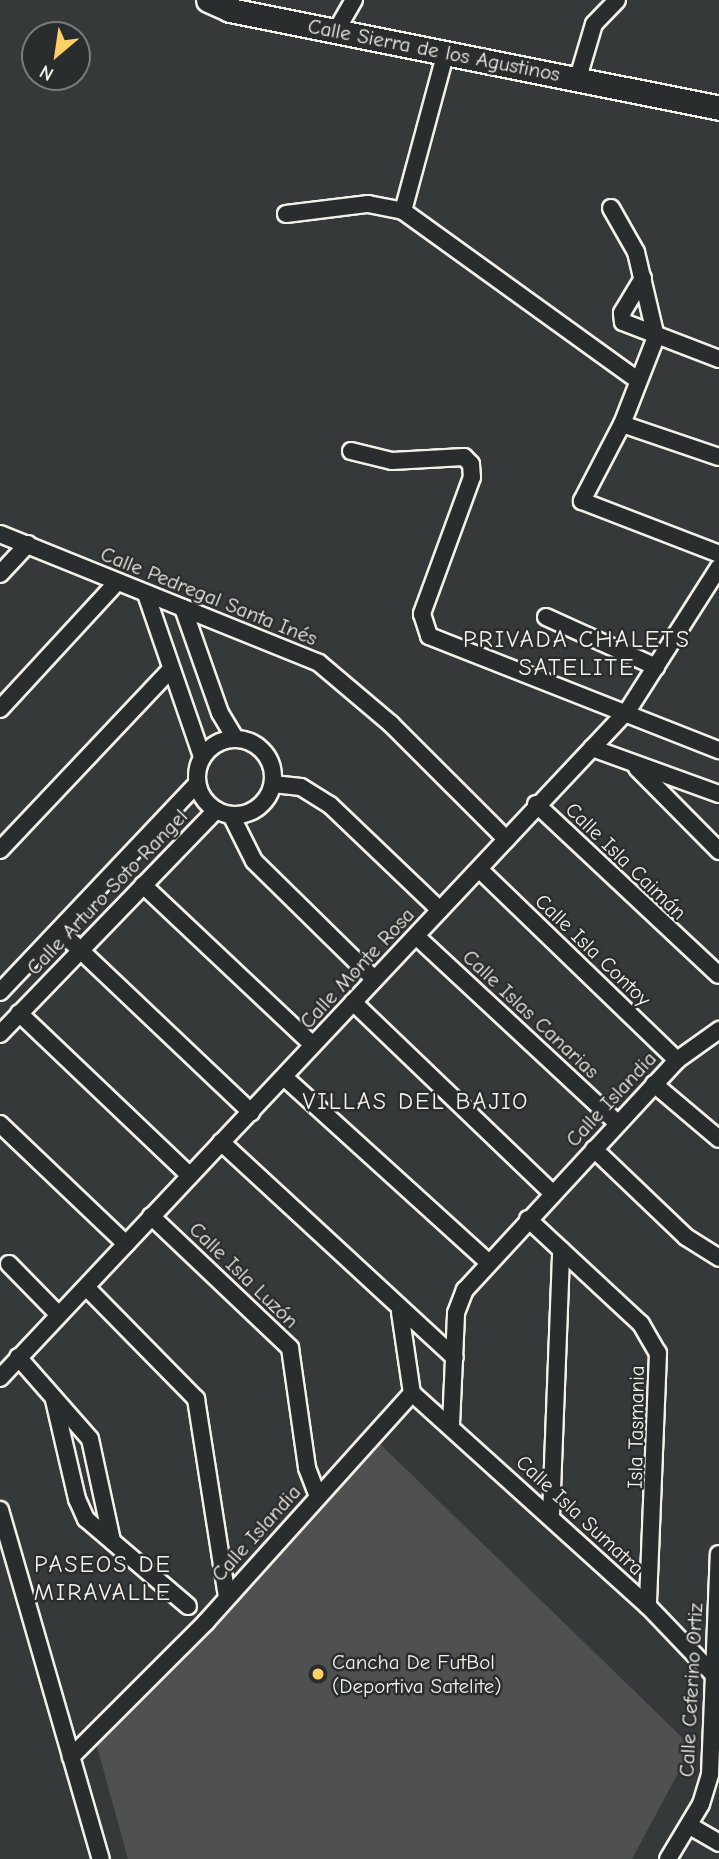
<!DOCTYPE html>
<meta charset="utf-8">
<style>
body{margin:0}
#map{position:relative;width:719px;height:1859px;overflow:hidden;background:#363939;font-family:"Comic Neue",sans-serif}
div>[style]{position:absolute}
[style*='--x']{left:calc(var(--x)*1px);top:calc(var(--y)*1px);width:calc(var(--w)*1px);rotate:calc(var(--a)*1deg)}
.green>*{inset:0;background:#4e514f}
.roads{filter:drop-shadow(2px 0 #f4f1e8) drop-shadow(-2px 0 #f4f1e8) drop-shadow(0 2px #f4f1e8) drop-shadow(0 -2px #f4f1e8)}
.street>*{height:16px;margin:-8px;padding:0 8px;transform-origin:8px;border-radius:8px;background:#2a2d2e}
.street>.ring{margin:-8px;padding:0;box-sizing:content-box;background:none;border:16px solid #2a2d2e;border-radius:50%}
.secondary>*{height:23px;margin:-11.5px;padding:0 11.5px;transform-origin:11.5px;border-radius:11.5px;background:#2a2d2e}
.dots>*{width:19px;height:19px;translate:-50% -50%;box-sizing:border-box;border:4px solid #2a2d2e;border-radius:50%}
span{translate:-50% -50%;white-space:nowrap;text-align:center;line-height:1.15;-webkit-text-stroke:5px #2a2d2e;paint-order:stroke}
.street-label{font-size:21px;color:#f4f1e8}
.poi-label{font-size:21px;color:#f4f1e8}
.left{translate:0 -50%;text-align:left}
.quarter-label{font-size:24px;color:#f4f1e8;letter-spacing:2px}
.north{position:absolute;left:21px;top:21px;width:70px;height:70px;box-sizing:border-box;background:#2a2d2e;border:2px solid #7b7b78;border-radius:50%;rotate:209deg;font-size:19px;font-weight:700;line-height:28px;text-align:center;color:#f4f1e8}
.north::after{content:'';display:block;margin:auto;width:24px;height:32px;background:#ffd166;clip-path:polygon(50% 0,100% 100%,50% 72%,0 100%)}
</style>
<div id="map">
<div class="green">
<div style="clip-path:polygon(378px 1442px,692px 1747px,632px 1859px,128px 1859px,96px 1743px)"></div>
</div>
<div class="roads">
<div class="street">
<div style="--x:336;--y:31;--w:36;--a:-60"></div>
<div style="--x:578;--y:78;--w:56;--a:-73.5"></div>
<div style="--x:594;--y:24;--w:33;--a:-46"></div>
<div style="--x:611;--y:208;--w:51;--a:60.4"></div>
<div style="--x:636;--y:252;--w:87;--a:76.8"></div>
<div style="--x:656;--y:337;--w:93;--a:111.3"></div>
<div style="--x:622;--y:424;--w:87;--a:117.5"></div>
<div style="--x:582;--y:501;--w:147;--a:21.1"></div>
<div style="--x:403;--y:211;--w:289;--a:35.8"></div>
<div style="--x:286;--y:214;--w:83;--a:-7"></div>
<div style="--x:368;--y:204;--w:36;--a:11"></div>
<div style="--x:403;--y:211;--w:165;--a:-74.9"></div>
<div style="--x:643;--y:278;--w:41;--a:121"></div>
<div style="--x:622;--y:313;--w:9;--a:84"></div>
<div style="--x:623;--y:322;--w:103;--a:21.1"></div>
<div style="--x:622;--y:424;--w:102;--a:18.8"></div>
<div style="--x:351;--y:451;--w:42;--a:13.7"></div>
<div style="--x:392;--y:461;--w:72;--a:-3.2"></div>
<div style="--x:464;--y:457;--w:10;--a:45"></div>
<div style="--x:471;--y:464;--w:13;--a:86"></div>
<div style="--x:472;--y:477;--w:146;--a:110.1"></div>
<div style="--x:422;--y:614;--w:23;--a:72"></div>
<div style="--x:429;--y:636;--w:312;--a:21.5"></div>
<div style="--x:0;--y:534;--w:344;--a:22"></div>
<div style="--x:319;--y:663;--w:94;--a:40.3"></div>
<div style="--x:391;--y:724;--w:163;--a:45"></div>
<div style="--x:0;--y:574;--w:41;--a:-47"></div>
<div style="--x:146;--y:594;--w:172;--a:71"></div>
<div style="--x:183;--y:608;--w:111;--a:70.6"></div>
<div style="--x:220;--y:713;--w:29;--a:59"></div>
<div style="--x:546;--y:617;--w:121;--a:24.4"></div>
<div style="--x:0;--y:709;--w:173;--a:-47.3"></div>
<div class="ring" style="left:197px;top:739px;width:60px;height:60px"></div>
<div style="--x:592;--y:748;--w:135;--a:19.9"></div>
<div style="--x:637;--y:768;--w:117;--a:45.3"></div>
<div style="--x:273;--y:784;--w:28;--a:6"></div>
<div style="--x:301;--y:787;--w:34;--a:32"></div>
<div style="--x:330;--y:805;--w:152;--a:43.7"></div>
<div style="--x:536;--y:804;--w:250;--a:43.1"></div>
<div style="--x:231;--y:815;--w:51;--a:63.4"></div>
<div style="--x:254;--y:861;--w:168;--a:44.5"></div>
<div style="--x:0;--y:850;--w:248;--a:-46.6"></div>
<div style="--x:480;--y:870;--w:274;--a:44"></div>
<div style="--x:143;--y:885;--w:233;--a:43.3"></div>
<div style="--x:59;--y:930;--w:265;--a:43.5"></div>
<div style="--x:416;--y:936;--w:275;--a:42.9"></div>
<div style="--x:0;--y:992;--w:286;--a:-46.6"></div>
<div style="--x:353;--y:1002;--w:277;--a:43.8"></div>
<div style="--x:19;--y:1013;--w:235;--a:43.6"></div>
<div style="--x:0;--y:1034;--w:311;--a:-46"></div>
<div style="--x:284;--y:1077;--w:274;--a:42.2"></div>
<div style="--x:654;--y:1084;--w:85;--a:40.2"></div>
<div style="--x:0;--y:1124;--w:174;--a:43.6"></div>
<div style="--x:221;--y:1142;--w:318;--a:42.7"></div>
<div style="--x:594;--y:1149;--w:127;--a:43.7"></div>
<div style="--x:686;--y:1237;--w:39;--a:32"></div>
<div style="--x:151;--y:1216;--w:192;--a:43.5"></div>
<div style="--x:290;--y:1348;--w:121;--a:81.9"></div>
<div style="--x:307;--y:1468;--w:30;--a:69"></div>
<div style="--x:528;--y:1219;--w:154;--a:42.9"></div>
<div style="--x:641;--y:1324;--w:34;--a:60"></div>
<div style="--x:658;--y:1353;--w:253;--a:92.3"></div>
<div style="--x:9;--y:1264;--w:71;--a:45.6"></div>
<div style="--x:87;--y:1288;--w:156;--a:45.5"></div>
<div style="--x:196;--y:1399;--w:200;--a:81.1"></div>
<div style="--x:400;--y:1312;--w:82;--a:81.6"></div>
<div style="--x:18;--y:1357;--w:109;--a:48.7"></div>
<div style="--x:90;--y:1439;--w:104;--a:77.8"></div>
<div style="--x:0;--y:1378;--w:917;--a:-46.77"></div>
<div style="--x:628;--y:710;--w:169;--a:-57.5"></div>
<div style="--x:412;--y:1393;--w:318;--a:42.1"></div>
<div style="--x:648;--y:1606;--w:95;--a:46.3"></div>
<div style="--x:54;--y:1400;--w:102;--a:76.9"></div>
<div style="--x:77;--y:1499;--w:22;--a:66"></div>
<div style="--x:86;--y:1519;--w:134;--a:40.5"></div>
<div style="--x:451;--y:1425;--w:112;--a:-87.4"></div>
<div style="--x:456;--y:1313;--w:25;--a:-69"></div>
<div style="--x:465;--y:1290;--w:313;--a:-47.3"></div>
<div style="--x:677;--y:1060;--w:52;--a:-35.5"></div>
<div style="--x:0;--y:1510;--w:363;--a:73.9"></div>
<div style="--x:551;--y:1516;--w:266;--a:-87.8"></div>
<div style="--x:71;--y:1757;--w:191;--a:-45"></div>
<div style="--x:206;--y:1622;--w:308;--a:-48"></div>
<div style="--x:690;--y:1826;--w:34;--a:30"></div>
<div style="--x:668;--y:1859;--w:64;--a:-59"></div>
<div style="--x:701;--y:1804;--w:31;--a:-73"></div>
<div style="--x:710;--y:1774;--w:220;--a:-87.7"></div>
</div>
<div class="secondary">
<div style="--x:208;--y:0;--w:24;--a:24"></div>
<div style="--x:230;--y:10;--w:499;--a:11.3"></div>
</div>
</div>
<div class="dots">
<div style="left:318px;top:1674px;background:#ffd166"></div>
</div>
<div class="street-label">
<span style="left:434px;top:50px;rotate:11deg">Calle Sierra de los Agustinos</span>
<span style="left:209px;top:596px;rotate:22deg">Calle Pedregal Santa Inés</span>
<span style="left:626px;top:861px;rotate:44deg">Calle Isla Caimán</span>
<span style="left:107px;top:892px;rotate:-46deg">Calle Arturo Soto Rangel</span>
<span style="left:593px;top:950px;rotate:44deg">Calle Isla Contoy</span>
<span style="left:357px;top:968px;rotate:-47deg">Calle Monte Rosa</span>
<span style="left:531px;top:1014px;rotate:43deg">Calle Islas Canarias</span>
<span style="left:611px;top:1099px;rotate:-47deg">Calle Islandia</span>
<span style="left:244px;top:1275px;rotate:44deg">Calle Isla Luzón</span>
<span style="left:636px;top:1427px;rotate:-89deg">Isla Tasmania</span>
<span style="left:580px;top:1515px;rotate:43deg">Calle Isla Sumatra</span>
<span style="left:256px;top:1533px;rotate:-48deg">Calle Islandia</span>
<span style="left:691px;top:1690px;rotate:-87deg">Calle Ceferino Ortiz</span>
</div>
<div class="poi-label">
<span class="left" style="left:332px;top:1674px">Cancha De FutBol<br>(Deportiva Satelite)</span>
</div>
<div class="quarter-label">
<span style="left:577px;top:654px">PRIVADA CHALETS<br>SATELITE</span>
<span style="left:416px;top:1102px">VILLAS DEL BAJIO</span>
<span style="left:103px;top:1579px">PASEOS DE<br>MIRAVALLE</span>
</div>
<div class="north">N</div>
</div>
